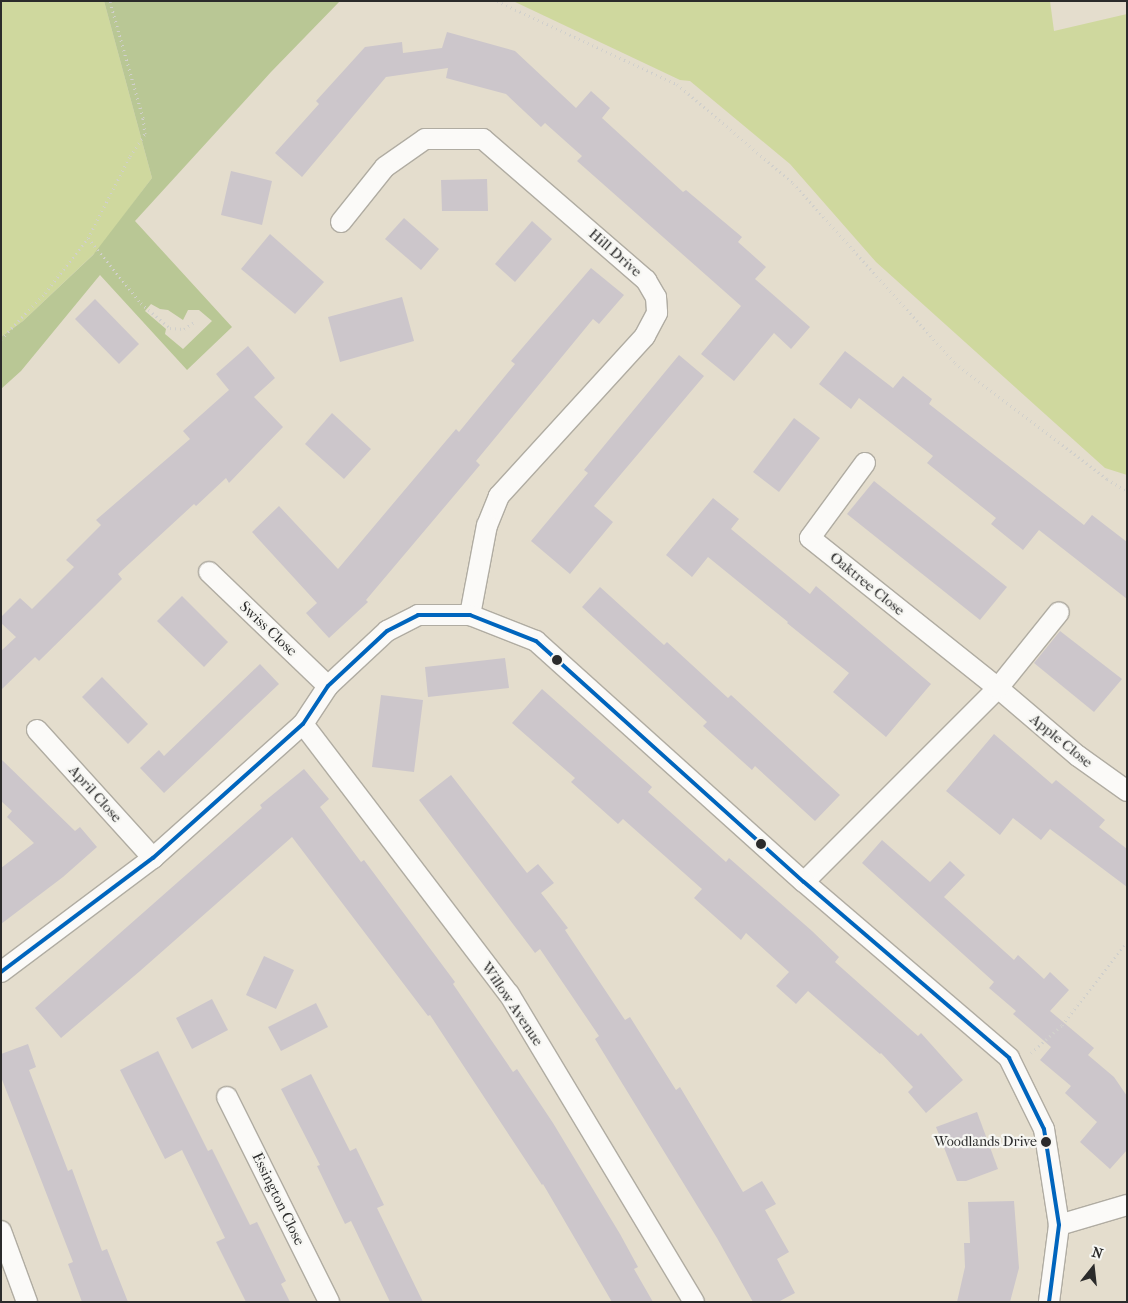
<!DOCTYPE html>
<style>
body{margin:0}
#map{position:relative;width:1128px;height:1303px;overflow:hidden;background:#e4ddcd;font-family:"IM FELL French Canon",serif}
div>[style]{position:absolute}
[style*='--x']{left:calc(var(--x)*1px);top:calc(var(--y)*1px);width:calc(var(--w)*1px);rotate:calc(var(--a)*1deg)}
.green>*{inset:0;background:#cfd89e}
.forest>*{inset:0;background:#b9c795}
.building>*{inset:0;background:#ccc6cb}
.path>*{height:3px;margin-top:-1.5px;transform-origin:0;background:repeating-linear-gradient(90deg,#d1d0cc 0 1px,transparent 0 5px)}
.roads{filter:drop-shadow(1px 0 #b0aca2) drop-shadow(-1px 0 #b0aca2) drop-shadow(0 1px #b0aca2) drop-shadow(0 -1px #b0aca2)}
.minor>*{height:20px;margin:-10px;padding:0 10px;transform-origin:10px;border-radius:10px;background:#fbfaf8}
.bus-1>*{height:4px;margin:-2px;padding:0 2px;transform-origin:2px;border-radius:2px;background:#0065bd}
.dots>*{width:14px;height:14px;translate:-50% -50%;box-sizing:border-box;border:2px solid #f6f6f2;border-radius:50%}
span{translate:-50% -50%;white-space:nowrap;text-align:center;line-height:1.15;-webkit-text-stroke:4.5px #f6f6f2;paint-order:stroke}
.bus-label{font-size:14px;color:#2b2b2b}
.right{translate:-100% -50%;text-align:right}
.street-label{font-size:15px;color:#2b2b2b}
.frame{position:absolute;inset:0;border:2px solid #2b2b2b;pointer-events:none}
.north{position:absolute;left:1068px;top:1243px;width:50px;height:50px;-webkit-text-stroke:4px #f6f6f2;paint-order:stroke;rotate:16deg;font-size:14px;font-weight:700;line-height:20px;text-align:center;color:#2b2b2b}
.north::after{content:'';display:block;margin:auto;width:18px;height:22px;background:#2b2b2b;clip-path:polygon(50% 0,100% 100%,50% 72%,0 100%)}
</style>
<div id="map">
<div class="green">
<div style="clip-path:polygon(1px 1px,104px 1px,152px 178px,98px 250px,23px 321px,1px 337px)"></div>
<div style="clip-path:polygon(513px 1px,1050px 1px,1054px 31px,1127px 14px,1127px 475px,1105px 468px,876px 262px,790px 164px,690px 81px,680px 80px)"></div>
</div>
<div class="forest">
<div style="clip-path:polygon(evenodd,104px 1px,340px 1px,271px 72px,135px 221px,232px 327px,187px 370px,100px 275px,21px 371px,1px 389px,1px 337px,23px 321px,93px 255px,152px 178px,104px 1px,151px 304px,160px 309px,168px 310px,183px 320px,188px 310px,199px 310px,212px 321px,183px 349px,165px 334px,166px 329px,145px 311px,151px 304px)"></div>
</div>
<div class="building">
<div style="clip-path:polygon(447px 32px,515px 51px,576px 108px,591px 91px,610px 108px,602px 118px,683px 192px,686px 190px,742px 237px,738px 242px,766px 267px,755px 279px,810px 327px,791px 349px,774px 333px,734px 381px,701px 354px,741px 306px,577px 161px,582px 156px,545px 123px,541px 127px,506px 94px,446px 78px,448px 68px,386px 77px,302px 177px,275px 153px,319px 104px,316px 101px,365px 47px,402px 42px,403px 53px,442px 48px)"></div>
<div style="clip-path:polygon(231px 171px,272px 181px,262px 225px,221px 215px)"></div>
<div style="clip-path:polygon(487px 179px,488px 211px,442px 211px,441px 180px)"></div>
<div style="clip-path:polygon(404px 218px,439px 249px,421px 270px,385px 239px)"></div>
<div style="clip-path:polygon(532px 221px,552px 239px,515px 282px,495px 264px)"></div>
<div style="clip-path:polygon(270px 234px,324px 282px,295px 314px,241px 269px)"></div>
<div style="clip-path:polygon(591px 268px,624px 295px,599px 324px,593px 319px,476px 461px,480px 465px,366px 600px,368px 602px,329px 638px,306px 613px,317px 603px,252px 532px,279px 506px,338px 569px,456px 429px,459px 432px,515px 364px,511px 361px)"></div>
<div style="clip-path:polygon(402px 297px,414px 341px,340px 362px,328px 317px)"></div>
<div style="clip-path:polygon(95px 299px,139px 344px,119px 364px,75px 319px)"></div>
<div style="clip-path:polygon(248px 346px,275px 378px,254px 397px,283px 427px,229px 483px,226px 478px,196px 506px,194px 504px,118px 574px,122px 579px,96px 605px,39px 661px,35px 657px,1px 690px,1px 651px,16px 637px,1px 623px,1px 617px,20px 598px,32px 609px,74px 567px,66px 560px,101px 525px,96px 520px,190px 439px,183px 431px,229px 390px,216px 374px)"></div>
<div style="clip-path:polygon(845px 351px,893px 388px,903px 376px,932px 399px,929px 404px,1084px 525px,1092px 515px,1127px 542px,1127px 599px,1039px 530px,1023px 550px,991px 524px,996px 518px,927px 463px,933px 456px,859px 398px,851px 409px,819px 384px)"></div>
<div style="clip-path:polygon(679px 355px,704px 376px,594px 506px,613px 522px,570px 574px,531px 541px,588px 473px,584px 470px)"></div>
<div style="clip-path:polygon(332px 413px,371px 449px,344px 479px,305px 444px)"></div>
<div style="clip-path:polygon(794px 418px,820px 438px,779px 492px,753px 472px)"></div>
<div style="clip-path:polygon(874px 481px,1007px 587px,980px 620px,847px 514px)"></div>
<div style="clip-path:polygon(713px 498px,739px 519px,731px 529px,810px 594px,816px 586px,931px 684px,886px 737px,833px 692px,849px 673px,787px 623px,788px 622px,708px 557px,692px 577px,666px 555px)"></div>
<div style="clip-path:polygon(600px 587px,664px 645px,667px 642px,728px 698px,731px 695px,840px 795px,815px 821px,755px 766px,752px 770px,703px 726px,707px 722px,582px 607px)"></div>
<div style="clip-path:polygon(182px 596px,228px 642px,204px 667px,157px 621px)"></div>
<div style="clip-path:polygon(1060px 631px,1122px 679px,1094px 712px,1034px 663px)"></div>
<div style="clip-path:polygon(505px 658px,509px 688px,428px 697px,425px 667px)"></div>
<div style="clip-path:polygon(260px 664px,279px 684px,164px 793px,140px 768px,159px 750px,164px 756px)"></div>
<div style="clip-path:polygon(102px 677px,148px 724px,128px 744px,82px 697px)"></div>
<div style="clip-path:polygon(542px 689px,652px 787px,648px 792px,726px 862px,729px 858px,812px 931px,839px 957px,835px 962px,918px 1036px,921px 1033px,963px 1080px,926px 1113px,908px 1092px,913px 1087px,881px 1053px,880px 1054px,808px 991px,796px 1004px,776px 986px,789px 972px,746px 933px,741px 940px,694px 898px,702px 889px,623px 819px,618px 824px,571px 782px,575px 778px,512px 723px)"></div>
<div style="clip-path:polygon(381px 695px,423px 700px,414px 772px,372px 767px)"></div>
<div style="clip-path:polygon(994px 734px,1052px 784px,1056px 780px,1105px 820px,1099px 827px,1127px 849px,1127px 887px,1050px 829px,1041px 840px,1013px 818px,1000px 835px,946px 791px)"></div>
<div style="clip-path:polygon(1px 759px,75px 831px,80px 827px,97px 847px,63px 877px,1px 924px,1px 868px,34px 843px,7px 817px,12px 811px,1px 801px)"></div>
<div style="clip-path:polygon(304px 769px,329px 799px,320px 807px,361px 862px,364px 860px,455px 982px,453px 984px,513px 1072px,517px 1069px,553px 1123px,620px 1234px,638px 1267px,634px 1269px,653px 1302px,612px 1302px,543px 1184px,542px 1185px,430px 1015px,428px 1016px,292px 837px,140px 971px,61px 1038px,35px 1008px,262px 808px,260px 805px)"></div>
<div style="clip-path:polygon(451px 775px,527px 873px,538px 864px,554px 883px,541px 893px,568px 928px,565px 930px,625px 1020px,630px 1017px,676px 1090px,680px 1087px,743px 1192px,762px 1181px,776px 1204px,765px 1210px,789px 1252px,777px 1259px,795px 1293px,778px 1302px,753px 1302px,717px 1238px,595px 1039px,599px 1036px,540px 949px,535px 953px,419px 800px)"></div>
<div style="clip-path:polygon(882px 840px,930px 882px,950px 861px,965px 875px,944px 897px,1014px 960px,1018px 955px,1044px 979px,1050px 972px,1069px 990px,1050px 1011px,1094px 1048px,1088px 1055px,1114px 1077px,1127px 1096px,1127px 1150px,1110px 1169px,1080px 1142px,1097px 1122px,1065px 1093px,1071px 1086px,1040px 1060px,1051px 1047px,1013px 1014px,1016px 1011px,989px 988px,994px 982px,862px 863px)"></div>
<div style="clip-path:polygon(264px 956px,294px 970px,276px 1009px,246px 995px)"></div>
<div style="clip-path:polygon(212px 999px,228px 1030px,192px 1049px,176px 1018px)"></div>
<div style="clip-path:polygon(316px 1003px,328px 1027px,281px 1051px,268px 1027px)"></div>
<div style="clip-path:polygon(28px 1044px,36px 1067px,29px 1070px,68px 1171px,72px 1169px,102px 1251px,107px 1249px,128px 1302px,82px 1302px,68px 1264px,73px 1262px,1px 1077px,1px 1054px)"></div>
<div style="clip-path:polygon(158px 1051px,208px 1151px,212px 1149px,250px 1225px,257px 1222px,286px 1281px,281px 1284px,290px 1302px,246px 1302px,216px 1242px,225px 1238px,182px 1150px,165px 1159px,120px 1070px)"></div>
<div style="clip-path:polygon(311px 1074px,350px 1151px,356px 1148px,384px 1205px,377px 1208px,423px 1302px,390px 1302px,351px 1221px,345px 1224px,317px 1166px,320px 1165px,281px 1089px)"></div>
<div style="clip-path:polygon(977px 1112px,998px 1169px,966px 1181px,957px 1181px,936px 1127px)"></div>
<div style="clip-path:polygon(1014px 1201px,1019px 1268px,1010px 1302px,957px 1302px,965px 1267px,964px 1243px,970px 1243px,968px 1202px)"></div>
</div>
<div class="path">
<div style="--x:497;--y:1;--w:198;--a:24.8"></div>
<div style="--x:677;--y:84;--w:153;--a:40.5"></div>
<div style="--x:793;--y:183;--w:242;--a:48"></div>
<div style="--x:955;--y:363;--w:191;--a:37.3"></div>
<div style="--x:1107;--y:479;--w:23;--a:31"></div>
<div style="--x:88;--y:238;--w:84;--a:50.8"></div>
<div style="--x:141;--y:303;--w:38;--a:41"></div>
<div style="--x:170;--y:328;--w:14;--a:4"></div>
<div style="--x:184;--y:329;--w:14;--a:-34"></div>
<div style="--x:1;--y:339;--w:64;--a:-46.3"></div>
<div style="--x:45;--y:293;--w:70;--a:-52"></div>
<div style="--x:88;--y:238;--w:92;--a:-62.9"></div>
<div style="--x:130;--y:156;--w:27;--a:-56"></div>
<div style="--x:145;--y:134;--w:16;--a:-97"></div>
<div style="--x:143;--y:118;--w:122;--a:-105.8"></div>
<div style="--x:1031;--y:1053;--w:42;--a:-42.1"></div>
<div style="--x:1062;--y:1025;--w:105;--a:-51.9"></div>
</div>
<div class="roads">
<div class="minor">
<div style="--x:341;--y:222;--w:70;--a:-51.3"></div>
<div style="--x:385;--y:167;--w:49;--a:-35"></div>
<div style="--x:425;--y:139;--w:58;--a:0"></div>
<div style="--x:483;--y:139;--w:216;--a:40.9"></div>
<div style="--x:646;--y:280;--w:20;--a:60"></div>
<div style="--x:656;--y:297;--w:16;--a:86"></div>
<div style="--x:657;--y:313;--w:26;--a:118"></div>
<div style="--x:645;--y:336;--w:217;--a:132.4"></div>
<div style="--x:499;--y:496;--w:31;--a:112"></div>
<div style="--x:487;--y:525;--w:92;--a:100.7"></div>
<div style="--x:865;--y:463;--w:93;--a:126.3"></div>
<div style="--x:810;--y:538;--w:241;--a:38.6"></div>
<div style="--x:998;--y:688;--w:105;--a:40.4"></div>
<div style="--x:1078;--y:756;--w:60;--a:35.5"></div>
<div style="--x:209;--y:572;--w:165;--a:43.8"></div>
<div style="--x:303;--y:724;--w:340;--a:52.7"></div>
<div style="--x:509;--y:994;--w:359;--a:59"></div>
<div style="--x:37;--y:730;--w:173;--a:47.8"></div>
<div style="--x:804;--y:882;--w:274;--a:-45"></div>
<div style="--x:998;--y:688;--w:97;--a:-51.2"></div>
<div style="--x:1;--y:972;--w:190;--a:-36.9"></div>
<div style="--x:153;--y:858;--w:201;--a:-41.8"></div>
<div style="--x:303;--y:724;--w:45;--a:-56.7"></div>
<div style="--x:328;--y:686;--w:81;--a:-43"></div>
<div style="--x:387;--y:631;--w:35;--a:-27"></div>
<div style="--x:418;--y:615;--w:52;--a:0"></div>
<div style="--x:470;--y:615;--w:71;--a:21.5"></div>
<div style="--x:536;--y:641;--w:360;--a:42"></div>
<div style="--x:804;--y:882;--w:270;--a:40.6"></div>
<div style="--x:1009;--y:1058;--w:79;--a:63.8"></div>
<div style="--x:1044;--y:1129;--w:97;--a:81.1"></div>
<div style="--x:1059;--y:1225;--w:78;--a:97.4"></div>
<div style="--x:227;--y:1097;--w:229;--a:63.5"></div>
<div style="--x:1059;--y:1225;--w:71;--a:-16.4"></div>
<div style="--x:1;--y:1231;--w:76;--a:69.9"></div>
</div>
</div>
<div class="bus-1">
<div style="--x:1;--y:972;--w:190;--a:-36.9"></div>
<div style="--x:153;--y:858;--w:201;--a:-41.8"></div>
<div style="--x:303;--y:724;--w:45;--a:-56.7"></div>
<div style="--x:328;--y:686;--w:81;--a:-43"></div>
<div style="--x:387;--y:631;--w:35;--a:-27"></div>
<div style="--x:418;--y:615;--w:52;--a:0"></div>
<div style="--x:470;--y:615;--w:71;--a:21.5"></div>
<div style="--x:536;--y:641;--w:360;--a:42"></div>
<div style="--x:804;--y:882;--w:270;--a:40.6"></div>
<div style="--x:1009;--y:1058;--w:79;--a:63.8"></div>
<div style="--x:1044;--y:1129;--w:97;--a:81.1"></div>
<div style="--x:1059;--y:1225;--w:78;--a:97.4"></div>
</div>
<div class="dots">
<div style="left:557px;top:660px;background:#2b2b2b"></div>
<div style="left:761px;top:844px;background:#2b2b2b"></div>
<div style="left:1046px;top:1142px;background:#2b2b2b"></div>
</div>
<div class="bus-label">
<span class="right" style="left:1037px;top:1142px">Woodlands Drive</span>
</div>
<div class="street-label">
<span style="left:615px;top:253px;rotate:41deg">Hill Drive</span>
<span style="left:867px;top:584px;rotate:39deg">Oaktree Close</span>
<span style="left:268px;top:629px;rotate:43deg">Swiss Close</span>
<span style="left:1061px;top:741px;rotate:39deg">Apple Close</span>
<span style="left:95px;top:794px;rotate:48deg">April Close</span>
<span style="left:512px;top:1004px;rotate:56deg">Willow Avenue</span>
<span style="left:278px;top:1199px;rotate:64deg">Essington Close</span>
</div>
<div class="frame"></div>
<div class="north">N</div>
</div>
